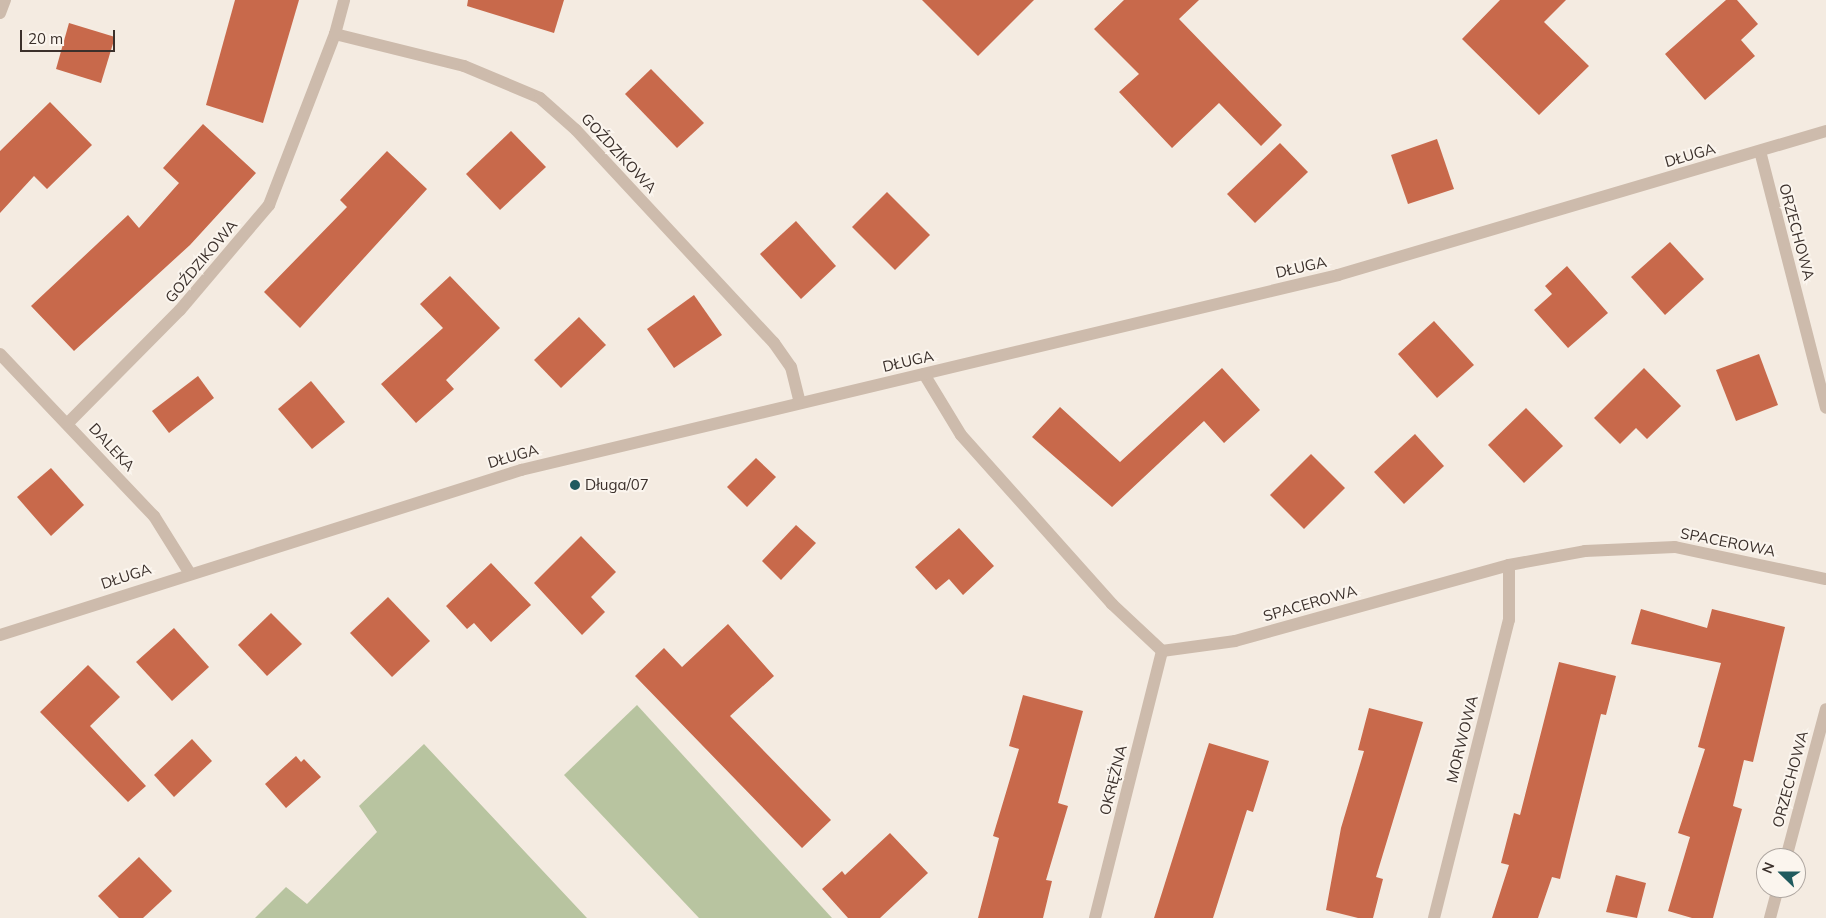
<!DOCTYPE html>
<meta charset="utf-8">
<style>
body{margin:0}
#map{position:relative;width:1826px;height:918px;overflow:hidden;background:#f4ebe1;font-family:Mulish,sans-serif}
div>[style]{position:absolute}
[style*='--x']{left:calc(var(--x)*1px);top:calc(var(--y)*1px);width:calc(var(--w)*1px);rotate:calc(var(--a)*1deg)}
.green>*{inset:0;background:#b8c4a0}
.building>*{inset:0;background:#c8694b}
.minor>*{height:12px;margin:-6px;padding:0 6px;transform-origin:6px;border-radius:6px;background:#cdbbac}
.tertiary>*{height:12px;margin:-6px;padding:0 6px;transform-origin:6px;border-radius:6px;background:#cdbbac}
.dots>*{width:14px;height:14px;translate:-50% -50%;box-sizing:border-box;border:2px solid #fbf5ee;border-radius:50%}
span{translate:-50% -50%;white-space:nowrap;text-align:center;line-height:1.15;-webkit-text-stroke:4px #fbf5ee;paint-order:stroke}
.street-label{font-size:15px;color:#3b302b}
.poi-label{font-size:15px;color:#3b302b}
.left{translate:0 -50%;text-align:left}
.north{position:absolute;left:1756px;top:848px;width:50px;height:50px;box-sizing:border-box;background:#fbf5ee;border:1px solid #aea6a0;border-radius:50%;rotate:292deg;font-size:14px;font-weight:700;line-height:20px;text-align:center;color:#3b302b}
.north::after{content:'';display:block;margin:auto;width:18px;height:22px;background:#1f5a5e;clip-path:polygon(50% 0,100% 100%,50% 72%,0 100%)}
.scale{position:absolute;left:20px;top:30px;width:95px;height:22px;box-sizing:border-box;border:2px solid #3b302b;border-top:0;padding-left:6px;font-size:15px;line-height:18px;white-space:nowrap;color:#3b302b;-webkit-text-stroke:4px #fbf5ee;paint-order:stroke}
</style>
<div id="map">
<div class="green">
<div style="clip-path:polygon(637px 705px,832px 918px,699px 918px,564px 775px)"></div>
<div style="clip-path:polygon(424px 744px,587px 918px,255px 918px,286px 887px,307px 904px,377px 832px,359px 806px)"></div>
</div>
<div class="building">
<div style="clip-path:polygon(235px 0,299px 0,263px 123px,206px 105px)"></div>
<div style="clip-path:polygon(468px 0,564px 0,554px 33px,467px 6px)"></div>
<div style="clip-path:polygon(922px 0,1034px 0,978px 56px)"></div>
<div style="clip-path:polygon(1124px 0,1199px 0,1179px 19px,1282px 125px,1261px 146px,1219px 103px,1172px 148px,1119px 92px,1139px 74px,1094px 29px)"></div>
<div style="clip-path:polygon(1500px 0,1566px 0,1544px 22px,1589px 66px,1539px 115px,1462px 39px)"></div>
<div style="clip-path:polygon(1726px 0,1737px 0,1758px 24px,1741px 40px,1755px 56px,1705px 100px,1665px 54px)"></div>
<div style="clip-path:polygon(69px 23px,115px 37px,101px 83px,56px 69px)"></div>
<div style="clip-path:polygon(651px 69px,704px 123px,677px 148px,625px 94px)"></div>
<div style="clip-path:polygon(50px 102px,92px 145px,47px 189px,34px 176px,0 213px,0 151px)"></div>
<div style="clip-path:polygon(203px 124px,256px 173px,190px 245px,74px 351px,31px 306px,128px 215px,139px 228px,179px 183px,163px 168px)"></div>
<div style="clip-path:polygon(511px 131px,546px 167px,500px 210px,466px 174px)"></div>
<div style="clip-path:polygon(1437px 139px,1454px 189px,1408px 204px,1391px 155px)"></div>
<div style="clip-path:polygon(1280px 143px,1308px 172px,1255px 223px,1227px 194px)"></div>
<div style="clip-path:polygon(387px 151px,427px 189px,300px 328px,264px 292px,347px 207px,340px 200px)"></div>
<div style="clip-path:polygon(887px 192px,930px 235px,895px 270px,852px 227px)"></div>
<div style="clip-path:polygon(796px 221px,836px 266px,801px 299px,760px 254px)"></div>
<div style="clip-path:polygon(1670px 242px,1704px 279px,1665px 315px,1631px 277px)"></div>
<div style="clip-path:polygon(1567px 266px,1608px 313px,1568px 348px,1534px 310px,1552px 294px,1545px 286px)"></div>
<div style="clip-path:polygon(450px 276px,500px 328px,446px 380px,454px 389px,416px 423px,381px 384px,443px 328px,420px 304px)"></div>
<div style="clip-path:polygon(694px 295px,722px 335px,674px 368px,647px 329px)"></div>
<div style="clip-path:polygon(579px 317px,606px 345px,561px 388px,534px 360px)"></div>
<div style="clip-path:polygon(1434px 321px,1474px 365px,1437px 398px,1398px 354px)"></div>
<div style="clip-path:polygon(1759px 354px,1778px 405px,1736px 421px,1716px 370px)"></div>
<div style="clip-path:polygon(1222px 368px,1260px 410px,1224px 443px,1204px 421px,1112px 507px,1032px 437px,1060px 407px,1120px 462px)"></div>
<div style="clip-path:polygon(1644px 368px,1681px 406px,1647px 439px,1636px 428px,1620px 444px,1594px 418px)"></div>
<div style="clip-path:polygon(198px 376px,214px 398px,169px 433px,152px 411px)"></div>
<div style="clip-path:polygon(311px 381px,345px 422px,312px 449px,278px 409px)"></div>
<div style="clip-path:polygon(1526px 408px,1563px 446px,1524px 483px,1488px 445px)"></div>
<div style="clip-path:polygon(1415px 434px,1444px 466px,1404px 504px,1374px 472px)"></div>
<div style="clip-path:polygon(1311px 454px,1345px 488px,1304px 529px,1270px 495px)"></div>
<div style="clip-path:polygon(756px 458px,776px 477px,747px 507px,727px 487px)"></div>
<div style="clip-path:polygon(51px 468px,84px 505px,51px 536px,17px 497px)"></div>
<div style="clip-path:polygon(796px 525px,816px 543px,781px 580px,762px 561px)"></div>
<div style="clip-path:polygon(959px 528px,994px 566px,963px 595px,949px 579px,936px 590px,915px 567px)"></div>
<div style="clip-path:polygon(581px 536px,616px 572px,591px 597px,605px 612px,582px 635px,534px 583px)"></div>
<div style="clip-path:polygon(491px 563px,531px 605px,491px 642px,474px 623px,467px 629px,446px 606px)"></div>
<div style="clip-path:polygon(388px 597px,430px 641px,392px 677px,350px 633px)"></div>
<div style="clip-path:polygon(1641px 609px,1707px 628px,1712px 609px,1785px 627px,1753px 762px,1744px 760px,1733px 806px,1742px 809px,1713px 918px,1692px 918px,1668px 911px,1690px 837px,1678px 833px,1705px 749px,1698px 747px,1721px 663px,1631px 644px)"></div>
<div style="clip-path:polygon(271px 613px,302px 644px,267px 676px,238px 645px)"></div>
<div style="clip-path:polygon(728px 624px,774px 676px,730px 716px,831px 820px,802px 848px,635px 676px,664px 648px,682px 667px)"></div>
<div style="clip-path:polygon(174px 628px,209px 667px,172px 701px,136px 662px)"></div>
<div style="clip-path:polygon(1559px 662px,1616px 676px,1606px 715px,1601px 714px,1560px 879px,1552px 877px,1538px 918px,1492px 918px,1509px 865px,1501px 863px,1514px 813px,1520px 815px)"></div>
<div style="clip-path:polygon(88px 665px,120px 697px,90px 726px,146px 786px,128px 802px,40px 712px)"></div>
<div style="clip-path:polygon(1023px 695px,1083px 711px,1058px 803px,1068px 806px,1046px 880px,1052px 881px,1043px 918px,978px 918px,999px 838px,993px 836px,1019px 749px,1009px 746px)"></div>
<div style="clip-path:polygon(1369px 708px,1423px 722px,1376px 877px,1383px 879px,1373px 918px,1358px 918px,1326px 910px,1341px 828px,1364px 751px,1358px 750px)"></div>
<div style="clip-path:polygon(192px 739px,212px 761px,174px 797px,154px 775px)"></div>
<div style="clip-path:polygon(1209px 743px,1269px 761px,1253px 812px,1247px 810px,1213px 918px,1154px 918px)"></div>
<div style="clip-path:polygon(296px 756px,301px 762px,304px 759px,321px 777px,286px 808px,265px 784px)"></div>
<div style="clip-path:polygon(890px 833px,928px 873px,880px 918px,848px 918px,822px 889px,842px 871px,845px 875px)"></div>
<div style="clip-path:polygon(139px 857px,172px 891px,143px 918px,119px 918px,98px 896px)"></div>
<div style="clip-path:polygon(1616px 875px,1646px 883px,1637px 918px,1606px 912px)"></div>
</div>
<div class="minor">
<div style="--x:0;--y:13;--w:14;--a:-69"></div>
<div style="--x:335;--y:34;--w:133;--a:13.9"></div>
<div style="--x:464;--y:66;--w:82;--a:22.8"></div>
<div style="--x:540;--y:98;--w:48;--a:41.6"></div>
<div style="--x:576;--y:130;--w:291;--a:47.1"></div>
<div style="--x:774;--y:343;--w:29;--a:55"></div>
<div style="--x:791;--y:367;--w:36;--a:76"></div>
<div style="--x:1760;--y:151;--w:265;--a:75.6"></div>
<div style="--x:0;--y:354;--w:224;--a:46.5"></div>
<div style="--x:154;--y:516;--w:66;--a:58"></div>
<div style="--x:924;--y:374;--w:71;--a:58.8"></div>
<div style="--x:961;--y:435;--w:227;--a:48.2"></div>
<div style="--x:1112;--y:604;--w:69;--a:43.2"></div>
<div style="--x:1162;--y:651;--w:74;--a:-7.8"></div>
<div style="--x:1235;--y:641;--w:284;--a:-15.5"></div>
<div style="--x:1509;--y:565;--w:77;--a:-10.4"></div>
<div style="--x:1585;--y:551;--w:90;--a:-2.5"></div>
<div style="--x:1675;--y:547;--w:154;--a:12"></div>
<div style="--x:68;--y:423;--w:159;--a:-45.3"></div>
<div style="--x:180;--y:310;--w:138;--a:-49.7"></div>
<div style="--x:269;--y:205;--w:183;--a:-68.9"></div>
<div style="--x:335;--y:34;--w:35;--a:-75"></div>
<div style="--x:1786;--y:858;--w:154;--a:-75"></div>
<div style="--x:1095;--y:918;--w:275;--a:-75.9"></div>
<div style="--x:1434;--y:918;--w:307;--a:-75.9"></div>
<div style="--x:1509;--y:620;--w:55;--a:-90"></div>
<div style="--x:1770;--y:918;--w:31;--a:-75"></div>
</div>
<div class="tertiary">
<div style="--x:0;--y:635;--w:547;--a:-17.57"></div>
<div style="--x:521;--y:470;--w:840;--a:-13.42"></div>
<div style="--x:1338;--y:275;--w:509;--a:-16.44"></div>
</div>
<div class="dots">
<div style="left:575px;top:485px;background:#1f5a5e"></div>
</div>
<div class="street-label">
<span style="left:619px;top:153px;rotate:47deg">GOŹDZIKOWA</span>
<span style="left:1690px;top:155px;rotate:-16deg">DŁUGA</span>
<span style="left:1797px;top:232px;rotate:75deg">ORZECHOWA</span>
<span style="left:201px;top:261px;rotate:-50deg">GOŹDZIKOWA</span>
<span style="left:1301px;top:267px;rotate:-13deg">DŁUGA</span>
<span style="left:908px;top:361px;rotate:-13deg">DŁUGA</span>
<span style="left:112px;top:447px;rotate:47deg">DALEKA</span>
<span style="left:513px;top:456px;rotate:-16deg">DŁUGA</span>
<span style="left:1728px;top:542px;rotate:11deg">SPACEROWA</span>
<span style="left:126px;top:576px;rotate:-18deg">DŁUGA</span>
<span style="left:1310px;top:603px;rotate:-16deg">SPACEROWA</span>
<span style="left:1462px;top:739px;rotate:-76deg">MORWOWA</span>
<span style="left:1790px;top:779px;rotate:-75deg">ORZECHOWA</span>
<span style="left:1113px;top:780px;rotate:-76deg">OKRĘŻNA</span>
</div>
<div class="poi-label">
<span class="left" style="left:585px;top:485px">Długa/07</span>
</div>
<div class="north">N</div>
<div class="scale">20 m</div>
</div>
